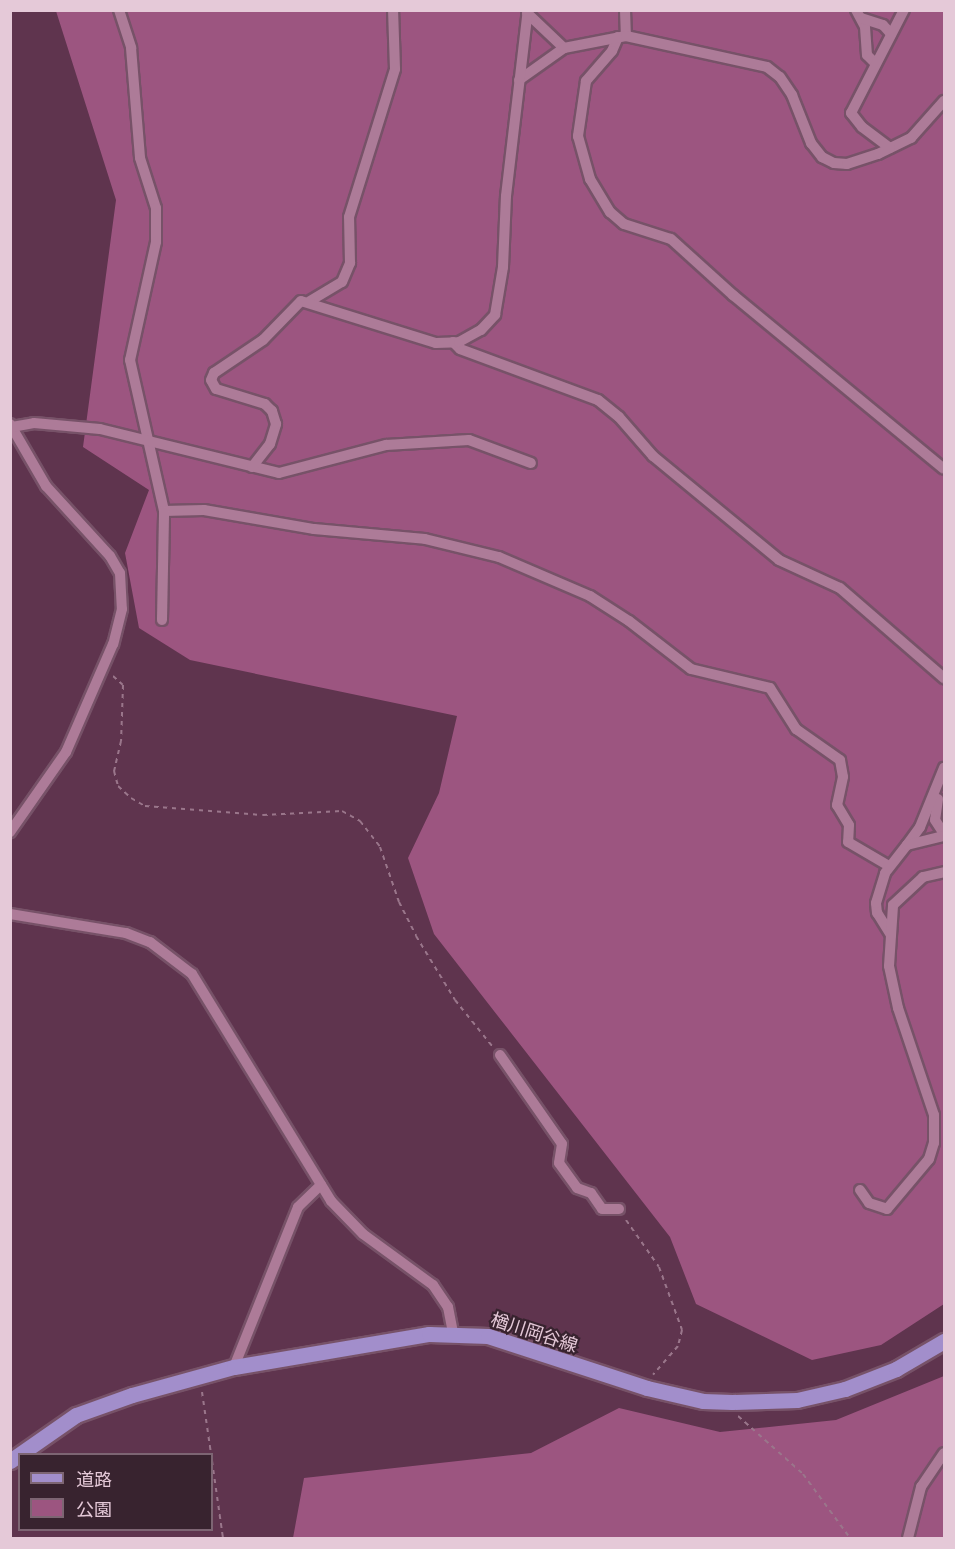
<!DOCTYPE html>
<meta charset="utf-8">
<style>
body{margin:0}
#map{position:relative;width:955px;height:1549px;overflow:hidden;background:#5f344e;font-family:"Fira Sans","Noto Sans JP",sans-serif}
div>[style]{position:absolute}
[style*='--x']{left:calc(var(--x)*1px);top:calc(var(--y)*1px);width:calc(var(--w)*1px);rotate:calc(var(--a)*1deg)}
.green>*{inset:0;background:#9c5580}
.path>*{height:2px;margin-top:-1px;transform-origin:0;background:repeating-linear-gradient(90deg,#9a768b 0 4.5px,transparent 0 9px)}
.roads{filter:drop-shadow(2px 0 #775268) drop-shadow(-2px 0 #775268) drop-shadow(0 2px #775268) drop-shadow(0 -2px #775268)}
.minor>*{height:10px;margin:-5px;padding:0 5px;transform-origin:5px;border-radius:5px;background:#ad7b98}
.major>*{height:15px;margin:-7.5px;padding:0 7.5px;transform-origin:7.5px;border-radius:7.5px;background:#a28ecb}
span{translate:-50% -50%;white-space:nowrap;text-align:center;line-height:1.15;-webkit-text-stroke:4.5px #38232f;paint-order:stroke}
.street-label{font-size:18px;color:#e5c9d8}
.frame{position:absolute;inset:0;border:12px solid #e5c9d8;pointer-events:none}
.legend{position:absolute;left:18px;top:1453px;width:195px;height:78px;box-sizing:border-box;background:#38232f;border:2px solid #7d6573;margin:0;padding:8px 10px;list-style:none;font-size:18px;color:#e5c9d8}
.legend li{display:flex;align-items:center;gap:12px;height:30px}
.legend b{width:30px;border:2px solid #7d6573}
</style>
<div id="map">
<div class="green">
<div style="clip-path:polygon(56px 11px,944px 11px,944px 1304px,881px 1345px,812px 1360px,696px 1304px,670px 1237px,434px 934px,408px 858px,439px 793px,457px 716px,190px 660px,139px 628px,125px 553px,149px 490px,83px 447px,116px 200px)"></div>
<div style="clip-path:polygon(944px 1376px,944px 1538px,293px 1538px,304px 1478px,531px 1453px,619px 1408px,720px 1432px,836px 1420px)"></div>
</div>
<div class="path">
<div style="--x:113;--y:676;--w:13;--a:42"></div>
<div style="--x:123;--y:685;--w:56;--a:92"></div>
<div style="--x:121;--y:741;--w:31;--a:103"></div>
<div style="--x:114;--y:771;--w:16;--a:75"></div>
<div style="--x:118;--y:786;--w:18;--a:43"></div>
<div style="--x:131;--y:798;--w:16;--a:30"></div>
<div style="--x:145;--y:806;--w:118;--a:4.4"></div>
<div style="--x:263;--y:815;--w:79;--a:-2.9"></div>
<div style="--x:342;--y:811;--w:21;--a:29"></div>
<div style="--x:360;--y:821;--w:33;--a:52"></div>
<div style="--x:380;--y:847;--w:58;--a:70.9"></div>
<div style="--x:399;--y:902;--w:38;--a:63"></div>
<div style="--x:416;--y:936;--w:75;--a:58.6"></div>
<div style="--x:455;--y:1000;--w:59;--a:51.2"></div>
<div style="--x:626;--y:1220;--w:57;--a:54.9"></div>
<div style="--x:659;--y:1267;--w:67;--a:69.9"></div>
<div style="--x:682;--y:1330;--w:16;--a:104"></div>
<div style="--x:678;--y:1346;--w:38;--a:131"></div>
<div style="--x:202;--y:1392;--w:63;--a:81.7"></div>
<div style="--x:738;--y:1416;--w:87;--a:41.7"></div>
<div style="--x:803;--y:1474;--w:79;--a:53.7"></div>
<div style="--x:212;--y:1461;--w:78;--a:81.9"></div>
</div>
<div class="roads">
<div class="minor">
<div style="--x:119;--y:10;--w:40;--a:72"></div>
<div style="--x:131;--y:48;--w:110;--a:85.3"></div>
<div style="--x:140;--y:158;--w:52;--a:72.3"></div>
<div style="--x:156;--y:208;--w:34;--a:90"></div>
<div style="--x:156;--y:242;--w:121;--a:102.4"></div>
<div style="--x:130;--y:360;--w:155;--a:77.3"></div>
<div style="--x:164;--y:511;--w:40;--a:-1.4"></div>
<div style="--x:204;--y:510;--w:112;--a:9.8"></div>
<div style="--x:314;--y:529;--w:111;--a:5.1"></div>
<div style="--x:425;--y:539;--w:76;--a:13.7"></div>
<div style="--x:499;--y:557;--w:99;--a:23.2"></div>
<div style="--x:590;--y:596;--w:46;--a:32.7"></div>
<div style="--x:629;--y:621;--w:78;--a:37.7"></div>
<div style="--x:691;--y:669;--w:81;--a:13.5"></div>
<div style="--x:770;--y:688;--w:49;--a:57.6"></div>
<div style="--x:796;--y:729;--w:54;--a:35.2"></div>
<div style="--x:840;--y:760;--w:17;--a:80"></div>
<div style="--x:843;--y:777;--w:29;--a:102"></div>
<div style="--x:837;--y:805;--w:23;--a:59"></div>
<div style="--x:849;--y:825;--w:17;--a:93"></div>
<div style="--x:848;--y:842;--w:48;--a:30.3"></div>
<div style="--x:625;--y:10;--w:26;--a:88"></div>
<div style="--x:856;--y:10;--w:19;--a:62"></div>
<div style="--x:865;--y:27;--w:28;--a:86"></div>
<div style="--x:867;--y:55;--w:11;--a:45"></div>
<div style="--x:527;--y:13;--w:51;--a:43.4"></div>
<div style="--x:861;--y:18;--w:23;--a:18"></div>
<div style="--x:883;--y:25;--w:12;--a:48"></div>
<div style="--x:618;--y:37;--w:15;--a:113"></div>
<div style="--x:612;--y:51;--w:40;--a:131"></div>
<div style="--x:586;--y:81;--w:56;--a:98.3"></div>
<div style="--x:578;--y:136;--w:45;--a:74.4"></div>
<div style="--x:590;--y:179;--w:39;--a:59"></div>
<div style="--x:610;--y:212;--w:18;--a:41"></div>
<div style="--x:624;--y:224;--w:49;--a:17.7"></div>
<div style="--x:671;--y:239;--w:84;--a:42.1"></div>
<div style="--x:733;--y:295;--w:273;--a:39.5"></div>
<div style="--x:519;--y:80;--w:55;--a:-35.4"></div>
<div style="--x:564;--y:48;--w:63;--a:-11"></div>
<div style="--x:626;--y:36;--w:144;--a:12.4"></div>
<div style="--x:767;--y:67;--w:16;--a:38"></div>
<div style="--x:780;--y:77;--w:22;--a:56"></div>
<div style="--x:792;--y:95;--w:52;--a:68.4"></div>
<div style="--x:811;--y:143;--w:18;--a:52"></div>
<div style="--x:822;--y:157;--w:13;--a:27"></div>
<div style="--x:834;--y:163;--w:13;--a:4"></div>
<div style="--x:847;--y:164;--w:33;--a:-18"></div>
<div style="--x:878;--y:154;--w:37;--a:-26"></div>
<div style="--x:911;--y:138;--w:50;--a:-48.3"></div>
<div style="--x:890;--y:148;--w:35;--a:-143"></div>
<div style="--x:862;--y:127;--w:18;--a:-128"></div>
<div style="--x:851;--y:113;--w:116;--a:-62.8"></div>
<div style="--x:310;--y:301;--w:37;--a:-31"></div>
<div style="--x:342;--y:282;--w:21;--a:-67"></div>
<div style="--x:350;--y:263;--w:46;--a:-91.2"></div>
<div style="--x:349;--y:217;--w:155;--a:-72.7"></div>
<div style="--x:395;--y:69;--w:59;--a:-91.9"></div>
<div style="--x:453;--y:342;--w:10;--a:45"></div>
<div style="--x:460;--y:349;--w:147;--a:20.3"></div>
<div style="--x:598;--y:400;--w:27;--a:39"></div>
<div style="--x:619;--y:417;--w:52;--a:48.9"></div>
<div style="--x:653;--y:456;--w:163;--a:39.5"></div>
<div style="--x:779;--y:560;--w:67;--a:24.7"></div>
<div style="--x:840;--y:588;--w:138;--a:40.9"></div>
<div style="--x:10;--y:424;--w:72;--a:59.9"></div>
<div style="--x:46;--y:486;--w:95;--a:47.6"></div>
<div style="--x:110;--y:556;--w:20;--a:60"></div>
<div style="--x:120;--y:573;--w:36;--a:87"></div>
<div style="--x:122;--y:609;--w:36;--a:104"></div>
<div style="--x:113;--y:644;--w:118;--a:113.5"></div>
<div style="--x:66;--y:752;--w:98;--a:125"></div>
<div style="--x:12;--y:427;--w:22;--a:-10"></div>
<div style="--x:34;--y:423;--w:66;--a:5.2"></div>
<div style="--x:100;--y:429;--w:184;--a:13.8"></div>
<div style="--x:279;--y:473;--w:111;--a:-14.7"></div>
<div style="--x:386;--y:445;--w:83;--a:-3.4"></div>
<div style="--x:469;--y:440;--w:66;--a:20.4"></div>
<div style="--x:252;--y:467;--w:29;--a:-52"></div>
<div style="--x:270;--y:444;--w:21;--a:-73"></div>
<div style="--x:276;--y:424;--w:14;--a:-107"></div>
<div style="--x:272;--y:411;--w:10;--a:-135"></div>
<div style="--x:265;--y:404;--w:51;--a:-163"></div>
<div style="--x:216;--y:389;--w:10;--a:-119"></div>
<div style="--x:211;--y:380;--w:8;--a:-67"></div>
<div style="--x:214;--y:373;--w:59;--a:-34"></div>
<div style="--x:263;--y:340;--w:54;--a:-45.7"></div>
<div style="--x:301;--y:301;--w:141;--a:17.3"></div>
<div style="--x:436;--y:343;--w:23;--a:-2"></div>
<div style="--x:459;--y:342;--w:25;--a:-29"></div>
<div style="--x:481;--y:330;--w:21;--a:-47"></div>
<div style="--x:495;--y:315;--w:49;--a:-80.5"></div>
<div style="--x:503;--y:267;--w:71;--a:-87.6"></div>
<div style="--x:506;--y:196;--w:187;--a:-83.3"></div>
<div style="--x:162;--y:620;--w:109;--a:-88.9"></div>
<div style="--x:938;--y:799;--w:21;--a:98"></div>
<div style="--x:935;--y:820;--w:17;--a:57"></div>
<div style="--x:907;--y:845;--w:22;--a:-54"></div>
<div style="--x:920;--y:827;--w:64;--a:-67.9"></div>
<div style="--x:10;--y:914;--w:118;--a:9.3"></div>
<div style="--x:126;--y:933;--w:26;--a:21"></div>
<div style="--x:150;--y:942;--w:53;--a:37.3"></div>
<div style="--x:192;--y:974;--w:266;--a:58.5"></div>
<div style="--x:331;--y:1201;--w:46;--a:45.9"></div>
<div style="--x:363;--y:1234;--w:87;--a:36.1"></div>
<div style="--x:433;--y:1285;--w:27;--a:56"></div>
<div style="--x:448;--y:1307;--w:26;--a:79"></div>
<div style="--x:891;--y:935;--w:26;--a:-122"></div>
<div style="--x:877;--y:913;--w:10;--a:-96"></div>
<div style="--x:876;--y:903;--w:31;--a:-73"></div>
<div style="--x:885;--y:873;--w:36;--a:-52"></div>
<div style="--x:907;--y:845;--w:38;--a:-14"></div>
<div style="--x:500;--y:1055;--w:108;--a:55.1"></div>
<div style="--x:562;--y:1144;--w:19;--a:99"></div>
<div style="--x:559;--y:1163;--w:31;--a:54"></div>
<div style="--x:577;--y:1188;--w:15;--a:20"></div>
<div style="--x:591;--y:1193;--w:19;--a:55"></div>
<div style="--x:602;--y:1209;--w:17;--a:0"></div>
<div style="--x:860;--y:1190;--w:16;--a:55"></div>
<div style="--x:869;--y:1203;--w:19;--a:18"></div>
<div style="--x:887;--y:1209;--w:65;--a:-50"></div>
<div style="--x:929;--y:1159;--w:17;--a:-73"></div>
<div style="--x:934;--y:1143;--w:28;--a:-90"></div>
<div style="--x:934;--y:1115;--w:113;--a:-108.6"></div>
<div style="--x:898;--y:1008;--w:43;--a:-102.1"></div>
<div style="--x:889;--y:966;--w:61;--a:-86.2"></div>
<div style="--x:893;--y:905;--w:41;--a:-43"></div>
<div style="--x:923;--y:877;--w:22;--a:-13"></div>
<div style="--x:234;--y:1367;--w:172;--a:-68.2"></div>
<div style="--x:298;--y:1207;--w:32;--a:-44"></div>
<div style="--x:908;--y:1538;--w:53;--a:-75.7"></div>
<div style="--x:921;--y:1487;--w:41;--a:-55.9"></div>
</div>
<div class="major">
<div style="--x:10;--y:1461;--w:80;--a:-34.9"></div>
<div style="--x:76;--y:1415;--w:59;--a:-19.7"></div>
<div style="--x:132;--y:1395;--w:106;--a:-15.4"></div>
<div style="--x:234;--y:1367;--w:198;--a:-9.6"></div>
<div style="--x:429;--y:1334;--w:59;--a:1.9"></div>
<div style="--x:488;--y:1336;--w:167;--a:18.1"></div>
<div style="--x:647;--y:1388;--w:57;--a:13.1"></div>
<div style="--x:703;--y:1401;--w:29;--a:2"></div>
<div style="--x:732;--y:1402;--w:65;--a:-1.8"></div>
<div style="--x:797;--y:1400;--w:49;--a:-12.9"></div>
<div style="--x:845;--y:1389;--w:55;--a:-21.4"></div>
<div style="--x:896;--y:1369;--w:56;--a:-30.3"></div>
</div>
</div>
<div class="street-label">
<span style="left:534px;top:1333px;rotate:18deg">楢川岡谷線</span>
</div>
<div class="frame"></div>
<ul class="legend">
<li><b style="height:8px;background:#a28ecb"></b>道路</li>
<li><b style="height:16px;background:#9c5580"></b>公園</li>
</ul>
</div>
